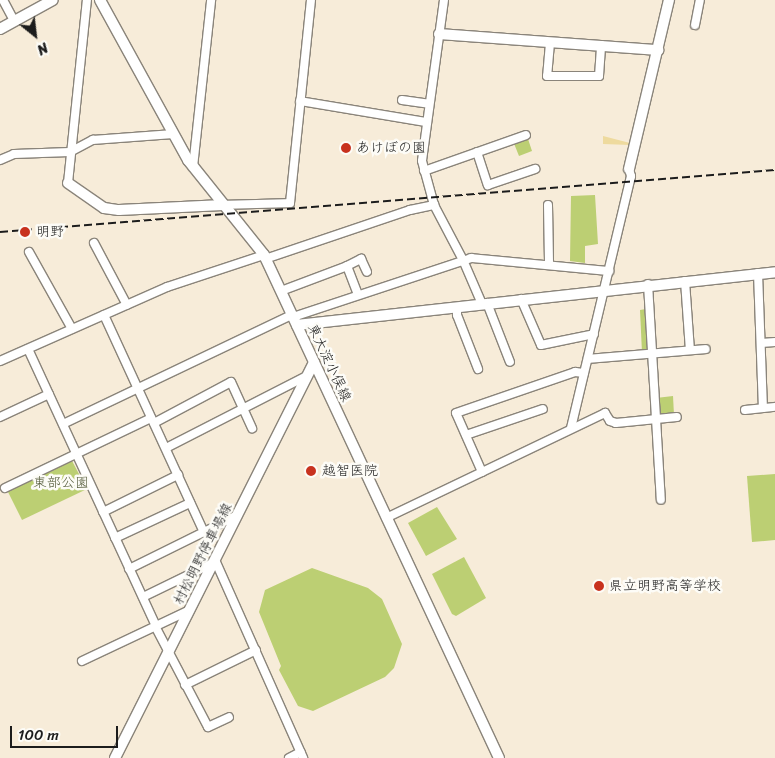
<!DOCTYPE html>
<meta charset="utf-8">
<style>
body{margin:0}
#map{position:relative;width:775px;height:758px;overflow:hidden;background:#f7ecd9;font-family:Sriracha,"Klee One",sans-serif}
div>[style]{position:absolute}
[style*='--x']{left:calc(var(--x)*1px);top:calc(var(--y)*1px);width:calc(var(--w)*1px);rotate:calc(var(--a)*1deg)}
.green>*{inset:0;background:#bccf73}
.sand>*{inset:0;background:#eeda9e}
.roads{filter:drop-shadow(1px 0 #8a847a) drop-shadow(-1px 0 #8a847a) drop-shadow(0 1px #8a847a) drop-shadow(0 -1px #8a847a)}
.street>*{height:8px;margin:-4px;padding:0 4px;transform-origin:4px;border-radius:4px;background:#fff}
.secondary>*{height:10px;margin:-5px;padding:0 5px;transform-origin:5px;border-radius:5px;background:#fff}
.rail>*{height:2px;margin-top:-1px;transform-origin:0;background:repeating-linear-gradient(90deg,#1c1c1c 0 8px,transparent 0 12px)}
.dots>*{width:14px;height:14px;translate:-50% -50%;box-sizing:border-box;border:2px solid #fdfcf7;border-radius:50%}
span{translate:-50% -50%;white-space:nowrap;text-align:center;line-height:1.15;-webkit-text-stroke:5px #fdfcf7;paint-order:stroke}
.poi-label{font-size:14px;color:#1c1c1c}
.left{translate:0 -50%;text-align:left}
.street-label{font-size:14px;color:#1c1c1c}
.park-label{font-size:14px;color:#545b3a}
.north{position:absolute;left:10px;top:10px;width:50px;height:50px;-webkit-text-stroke:4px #fdfcf7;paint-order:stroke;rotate:151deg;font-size:14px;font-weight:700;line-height:20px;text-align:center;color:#1c1c1c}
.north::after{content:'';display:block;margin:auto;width:18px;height:22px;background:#1c1c1c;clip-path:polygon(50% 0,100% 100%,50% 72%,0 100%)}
.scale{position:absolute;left:10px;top:726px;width:108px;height:22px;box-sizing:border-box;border:2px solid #1c1c1c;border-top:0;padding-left:6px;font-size:15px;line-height:18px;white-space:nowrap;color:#1c1c1c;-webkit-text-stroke:4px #fdfcf7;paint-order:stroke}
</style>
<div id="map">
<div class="green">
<div style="clip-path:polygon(527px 136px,532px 151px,519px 156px,513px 141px)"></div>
<div style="clip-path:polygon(595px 195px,598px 244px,585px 246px,585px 263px,570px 261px,571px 196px)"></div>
<div style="clip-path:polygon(646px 309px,649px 352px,642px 353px,640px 310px)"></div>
<div style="clip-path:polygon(673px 396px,674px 415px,658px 417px,656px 398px)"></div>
<div style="clip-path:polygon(71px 459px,87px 489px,22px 520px,7px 490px)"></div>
<div style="clip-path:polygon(775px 474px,775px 540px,752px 542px,747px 476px)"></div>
<div style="clip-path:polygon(437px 507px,457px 539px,426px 556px,408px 523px)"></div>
<div style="clip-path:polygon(464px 557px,486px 598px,456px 616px,452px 614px,432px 574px)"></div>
<div style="clip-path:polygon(312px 568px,368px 588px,382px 599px,402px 644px,394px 668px,385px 677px,313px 711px,298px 706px,279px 670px,281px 666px,259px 612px,265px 590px)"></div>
</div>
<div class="sand">
<div style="clip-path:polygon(603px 136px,630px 143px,630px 145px,603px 144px)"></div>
</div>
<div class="roads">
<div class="street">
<div style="--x:3;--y:0;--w:24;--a:62"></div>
<div style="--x:444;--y:0;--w:162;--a:97.8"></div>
<div style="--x:422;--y:161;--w:46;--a:74.7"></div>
<div style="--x:434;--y:205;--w:62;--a:62.2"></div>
<div style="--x:463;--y:260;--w:48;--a:66.6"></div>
<div style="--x:695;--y:25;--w:25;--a:-79"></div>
<div style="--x:550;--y:43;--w:33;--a:95"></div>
<div style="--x:547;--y:76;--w:52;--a:0"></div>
<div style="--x:599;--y:76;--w:31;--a:-86"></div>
<div style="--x:402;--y:100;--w:27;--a:8"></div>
<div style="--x:300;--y:101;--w:128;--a:9.5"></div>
<div style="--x:477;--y:152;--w:35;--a:72"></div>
<div style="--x:488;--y:185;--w:50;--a:-18.8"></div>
<div style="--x:0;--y:160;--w:15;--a:-23"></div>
<div style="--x:14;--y:154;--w:56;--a:-2"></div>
<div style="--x:70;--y:152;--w:26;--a:-28"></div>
<div style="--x:93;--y:140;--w:80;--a:-4.3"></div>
<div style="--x:193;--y:167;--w:168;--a:-83.8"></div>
<div style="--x:424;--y:171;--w:108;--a:-19.4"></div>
<div style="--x:68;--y:183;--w:184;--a:-84.1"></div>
<div style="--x:223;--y:205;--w:67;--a:-1.7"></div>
<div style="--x:290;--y:203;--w:204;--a:-84.1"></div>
<div style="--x:548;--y:205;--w:60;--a:89"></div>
<div style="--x:94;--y:243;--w:70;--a:62"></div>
<div style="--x:29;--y:252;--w:88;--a:60.8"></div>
<div style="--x:265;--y:259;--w:153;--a:-18.7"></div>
<div style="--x:410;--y:210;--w:25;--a:-12"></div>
<div style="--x:347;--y:266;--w:16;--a:-27"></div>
<div style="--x:361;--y:259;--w:14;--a:65"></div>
<div style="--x:758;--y:273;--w:135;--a:87.9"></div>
<div style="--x:685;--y:281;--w:69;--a:85.9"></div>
<div style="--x:648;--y:284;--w:216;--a:86.6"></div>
<div style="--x:281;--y:291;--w:71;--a:-20.7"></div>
<div style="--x:347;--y:266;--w:30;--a:69"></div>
<div style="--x:521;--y:299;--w:50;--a:66.5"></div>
<div style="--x:541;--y:345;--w:54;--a:-11.7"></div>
<div style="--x:487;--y:303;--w:63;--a:68.7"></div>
<div style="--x:457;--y:307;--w:8;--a:90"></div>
<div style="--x:457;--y:315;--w:58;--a:68.7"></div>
<div style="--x:104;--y:315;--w:239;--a:65.3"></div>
<div style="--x:204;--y:532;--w:38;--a:-27"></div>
<div style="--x:293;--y:317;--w:188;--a:-18.3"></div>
<div style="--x:471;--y:258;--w:139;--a:5.4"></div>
<div style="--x:761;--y:343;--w:14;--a:-4"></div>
<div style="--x:28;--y:349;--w:305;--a:65.2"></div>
<div style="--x:588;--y:359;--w:118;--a:-4.8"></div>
<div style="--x:0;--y:361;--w:183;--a:-23.9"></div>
<div style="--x:167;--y:287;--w:102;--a:-18.3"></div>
<div style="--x:745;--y:410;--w:30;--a:-6"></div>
<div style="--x:0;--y:417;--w:54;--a:-25.1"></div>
<div style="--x:154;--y:423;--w:87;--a:-28"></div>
<div style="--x:231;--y:382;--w:51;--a:65.5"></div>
<div style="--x:63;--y:424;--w:254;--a:-25.5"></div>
<div style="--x:571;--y:428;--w:259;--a:-76.6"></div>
<div style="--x:631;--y:176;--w:7;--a:-106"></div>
<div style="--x:466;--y:435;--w:81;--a:-18.7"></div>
<div style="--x:166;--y:448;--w:158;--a:-27.1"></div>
<div style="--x:482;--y:472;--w:64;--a:-113.8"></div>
<div style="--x:456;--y:413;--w:126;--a:-19"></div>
<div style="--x:575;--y:372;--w:9;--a:6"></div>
<div style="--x:5;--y:488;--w:162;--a:-25.6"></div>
<div style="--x:103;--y:512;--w:84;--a:-26.3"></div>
<div style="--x:386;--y:518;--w:243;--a:-25.6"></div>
<div style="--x:605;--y:413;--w:9;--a:58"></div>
<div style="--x:610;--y:421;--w:6;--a:18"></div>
<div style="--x:616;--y:423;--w:61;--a:-5.6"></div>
<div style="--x:115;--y:538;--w:83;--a:-25"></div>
<div style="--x:215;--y:560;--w:217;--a:66"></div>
<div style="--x:129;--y:569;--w:84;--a:-26.3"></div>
<div style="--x:143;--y:597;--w:78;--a:-25.9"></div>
<div style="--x:155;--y:626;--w:114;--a:62.3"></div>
<div style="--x:208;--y:727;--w:23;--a:-25"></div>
<div style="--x:82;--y:661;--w:119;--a:-25.3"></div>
<div style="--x:185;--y:685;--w:79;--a:-26.2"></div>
<div style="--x:289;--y:758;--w:13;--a:-27"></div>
</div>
<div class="secondary">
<div style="--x:100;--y:0;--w:183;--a:61.2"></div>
<div style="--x:188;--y:160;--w:122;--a:51.3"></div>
<div style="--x:264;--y:255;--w:555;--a:64.96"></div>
<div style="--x:0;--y:29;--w:60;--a:-28.7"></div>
<div style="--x:439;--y:34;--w:220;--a:4.2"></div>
<div style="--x:629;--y:169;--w:174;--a:-76.7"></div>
<div style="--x:68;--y:183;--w:44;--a:34.8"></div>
<div style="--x:104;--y:208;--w:15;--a:8"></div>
<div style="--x:119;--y:210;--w:104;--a:-2.8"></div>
<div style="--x:297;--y:325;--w:481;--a:-6.3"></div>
<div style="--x:115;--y:758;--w:443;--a:-63.3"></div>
</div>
</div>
<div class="rail">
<div style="--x:0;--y:232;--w:777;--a:-4.57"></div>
</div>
<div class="dots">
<div style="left:346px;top:148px;background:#c8321e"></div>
<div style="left:25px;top:232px;background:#c8321e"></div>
<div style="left:311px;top:471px;background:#c8321e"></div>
<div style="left:599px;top:586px;background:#c8321e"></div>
</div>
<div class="poi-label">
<span class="left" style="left:356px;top:148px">あけぼの園</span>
<span class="left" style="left:36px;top:232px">明野</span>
<span class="left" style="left:322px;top:471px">越智医院</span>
<span class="left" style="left:609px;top:586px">県立明野高等学校</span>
</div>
<div class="street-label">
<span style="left:329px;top:363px;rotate:65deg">東大淀小俣線</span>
<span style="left:203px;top:554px;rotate:-63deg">村松明野停車場線</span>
</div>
<div class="park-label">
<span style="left:61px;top:483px">東部公園</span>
</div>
<div class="north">N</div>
<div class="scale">100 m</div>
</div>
